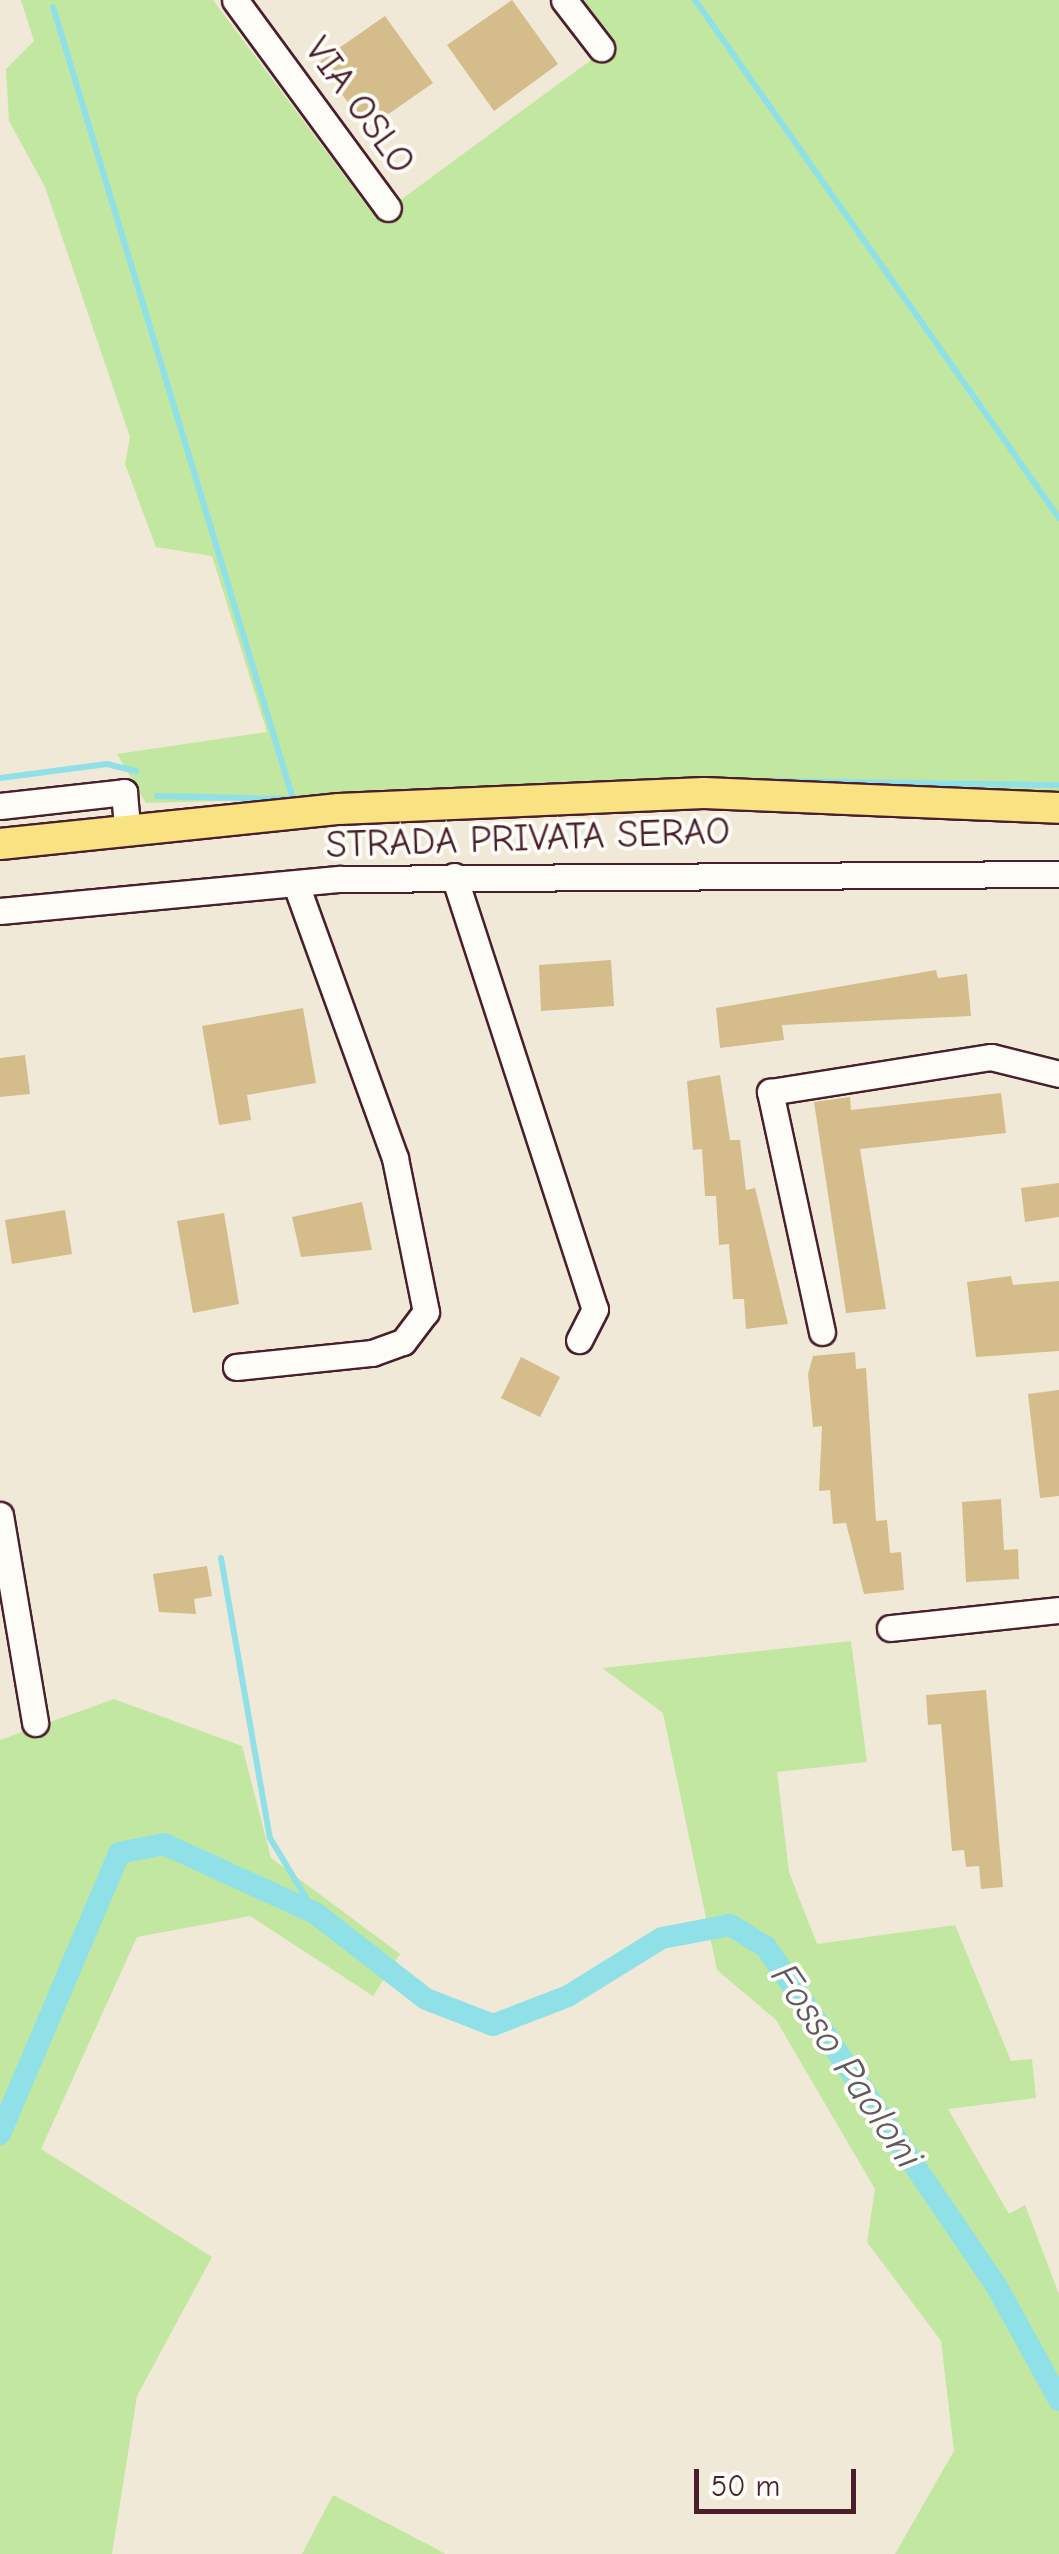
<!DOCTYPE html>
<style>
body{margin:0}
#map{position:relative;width:1059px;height:2554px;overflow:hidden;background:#f1e9d7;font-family:"Comic Neue",sans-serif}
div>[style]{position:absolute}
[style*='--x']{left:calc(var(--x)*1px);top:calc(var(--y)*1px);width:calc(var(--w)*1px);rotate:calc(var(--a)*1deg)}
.green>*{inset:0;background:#c1e7a1}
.stream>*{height:6px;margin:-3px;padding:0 3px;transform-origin:3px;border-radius:3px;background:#8fe1e7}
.canal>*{height:22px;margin:-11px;padding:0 11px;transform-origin:11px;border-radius:11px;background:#8fe1e7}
.building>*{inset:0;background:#d5bc8b}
.roads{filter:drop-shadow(2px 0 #4a1f2b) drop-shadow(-2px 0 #4a1f2b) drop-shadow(0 2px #4a1f2b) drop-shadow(0 -2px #4a1f2b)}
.minor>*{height:25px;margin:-12.5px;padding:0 12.5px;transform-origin:12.5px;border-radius:12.5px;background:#fdfcf7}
.major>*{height:30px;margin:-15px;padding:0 15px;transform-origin:15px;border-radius:15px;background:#f8e281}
span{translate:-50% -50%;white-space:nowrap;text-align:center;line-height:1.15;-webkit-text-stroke:8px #fdfcf7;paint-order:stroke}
.street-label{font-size:38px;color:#4a1f2b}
.water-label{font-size:40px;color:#5f5963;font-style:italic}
.scale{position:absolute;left:694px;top:2469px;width:162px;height:45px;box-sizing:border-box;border:5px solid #4a1f2b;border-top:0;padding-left:12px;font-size:30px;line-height:35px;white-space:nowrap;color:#4a1f2b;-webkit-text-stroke:8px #fdfcf7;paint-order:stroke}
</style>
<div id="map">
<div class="green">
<div style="clip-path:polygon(21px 0,213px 0,376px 218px,613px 44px,581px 0,1059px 0,1059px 791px,846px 784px,146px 803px,117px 754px,267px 732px,212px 556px,156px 547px,125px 464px,130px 437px,45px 187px,9px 121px,6px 69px,34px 41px)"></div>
<div style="clip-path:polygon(851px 1641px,867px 1762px,777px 1772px,789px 1872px,817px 1944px,955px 1925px,1011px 2061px,1032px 2059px,1036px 2098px,948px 2109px,1009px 2214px,1025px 2205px,1059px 2294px,1059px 2554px,895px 2554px,954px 2451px,941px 2341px,867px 2242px,875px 2189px,776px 2020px,717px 1970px,663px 1713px,602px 1668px)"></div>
<div style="clip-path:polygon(114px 1699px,242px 1746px,271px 1858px,400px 1954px,373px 1996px,250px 1916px,137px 1937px,41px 2149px,212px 2257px,137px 2396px,112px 2554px,0 2554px,0 1740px)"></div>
<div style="clip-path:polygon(333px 2495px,446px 2554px,302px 2554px)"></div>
</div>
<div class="stream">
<div style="--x:695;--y:0;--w:633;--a:54.9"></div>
<div style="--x:53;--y:7;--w:828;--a:73.14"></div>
<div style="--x:0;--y:778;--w:108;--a:-7.5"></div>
<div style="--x:107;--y:764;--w:30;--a:14"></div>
<div style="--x:771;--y:781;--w:288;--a:0.8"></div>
<div style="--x:157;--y:796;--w:136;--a:1.3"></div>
<div style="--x:221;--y:1558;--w:284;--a:80.1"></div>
<div style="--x:270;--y:1838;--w:87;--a:59"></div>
</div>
<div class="canal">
<div style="--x:0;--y:2134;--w:305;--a:-67"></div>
<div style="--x:119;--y:1853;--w:46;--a:-11.3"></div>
<div style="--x:164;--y:1844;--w:166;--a:24.6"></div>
<div style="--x:315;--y:1913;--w:140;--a:37.8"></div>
<div style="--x:426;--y:1999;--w:72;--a:21.2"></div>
<div style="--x:493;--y:2025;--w:80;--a:-21.1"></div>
<div style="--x:568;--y:1996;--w:110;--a:-31.7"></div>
<div style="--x:662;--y:1938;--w:69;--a:-10.8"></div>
<div style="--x:730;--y:1925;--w:42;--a:31.4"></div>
<div style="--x:766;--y:1947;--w:411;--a:55.8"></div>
<div style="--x:997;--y:2287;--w:129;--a:61.2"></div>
</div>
<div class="building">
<div style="clip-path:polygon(512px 0,558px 64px,494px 111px,447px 45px)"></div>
<div style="clip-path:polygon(385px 16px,433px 83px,367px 129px,319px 62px)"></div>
<div style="clip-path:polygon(611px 960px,614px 1006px,541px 1011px,539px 965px)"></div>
<div style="clip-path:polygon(936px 970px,938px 978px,967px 974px,971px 1016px,782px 1025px,784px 1040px,720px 1048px,716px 1008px)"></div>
<div style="clip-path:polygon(303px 1008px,316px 1083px,247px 1095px,251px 1120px,219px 1125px,202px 1026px)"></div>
<div style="clip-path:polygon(25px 1055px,30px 1094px,0 1097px,0 1058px)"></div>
<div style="clip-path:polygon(720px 1075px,730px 1140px,740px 1140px,746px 1190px,755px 1188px,788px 1324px,746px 1329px,744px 1299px,733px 1299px,729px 1244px,719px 1245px,716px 1196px,705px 1196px,702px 1149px,693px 1150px,687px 1081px)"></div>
<div style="clip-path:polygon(1001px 1093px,1006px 1133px,860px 1149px,886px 1309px,846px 1313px,814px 1102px,850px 1097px,851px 1110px)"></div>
<div style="clip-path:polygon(1059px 1183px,1059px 1217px,1025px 1222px,1021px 1188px)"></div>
<div style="clip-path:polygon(362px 1202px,372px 1250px,301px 1257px,292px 1217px)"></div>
<div style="clip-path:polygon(65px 1210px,72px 1254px,12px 1264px,5px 1220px)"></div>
<div style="clip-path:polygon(224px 1213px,239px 1304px,193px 1313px,177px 1221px)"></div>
<div style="clip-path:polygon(1011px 1276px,1013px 1285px,1059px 1281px,1059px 1351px,976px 1357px,967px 1282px)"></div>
<div style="clip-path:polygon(855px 1352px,856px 1369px,866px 1368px,876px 1521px,887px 1520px,890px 1553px,901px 1552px,904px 1590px,864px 1594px,846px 1523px,833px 1524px,830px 1490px,819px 1491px,822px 1426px,813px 1427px,808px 1374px,813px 1356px)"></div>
<div style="clip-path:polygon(521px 1357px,560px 1377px,540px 1417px,501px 1398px)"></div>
<div style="clip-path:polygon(1059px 1390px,1059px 1496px,1040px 1498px,1028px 1394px)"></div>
<div style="clip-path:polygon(1001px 1499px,1004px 1550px,1018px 1549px,1019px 1579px,966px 1582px,962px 1502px)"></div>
<div style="clip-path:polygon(207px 1566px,212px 1596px,194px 1599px,196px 1614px,159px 1612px,153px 1574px)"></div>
<div style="clip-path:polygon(986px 1690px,1003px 1887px,981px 1889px,979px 1866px,966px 1867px,964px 1850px,952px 1851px,941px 1724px,928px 1725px,926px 1695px)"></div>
</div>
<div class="roads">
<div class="minor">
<div style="--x:235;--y:0;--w:258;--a:53.7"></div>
<div style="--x:564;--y:0;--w:61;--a:52.4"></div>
<div style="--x:0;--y:806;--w:125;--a:-6.4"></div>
<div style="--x:124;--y:792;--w:38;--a:85"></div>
<div style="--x:454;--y:876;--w:455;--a:72"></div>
<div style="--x:595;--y:1309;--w:35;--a:117"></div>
<div style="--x:0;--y:911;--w:342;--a:-5.4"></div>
<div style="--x:341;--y:879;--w:718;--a:-0.4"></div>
<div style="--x:822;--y:1332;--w:246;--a:-102.2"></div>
<div style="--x:770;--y:1092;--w:224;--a:-9"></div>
<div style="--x:991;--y:1057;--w:70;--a:14"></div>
<div style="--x:236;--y:1367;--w:137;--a:-5.9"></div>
<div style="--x:372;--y:1353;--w:33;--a:-20"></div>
<div style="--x:403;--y:1342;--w:38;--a:-53"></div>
<div style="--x:426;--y:1312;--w:157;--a:-101.4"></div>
<div style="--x:395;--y:1158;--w:291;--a:-109.9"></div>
<div style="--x:0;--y:1515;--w:211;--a:80.4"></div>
<div style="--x:890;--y:1628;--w:170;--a:-6.1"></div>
</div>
<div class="major">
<div style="--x:0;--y:844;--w:341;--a:-5.9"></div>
<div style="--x:339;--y:809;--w:365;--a:-2.5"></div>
<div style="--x:704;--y:793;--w:355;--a:2.4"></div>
</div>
</div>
<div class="street-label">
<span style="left:359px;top:106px;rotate:54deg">VIA OSLO</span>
<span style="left:528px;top:839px;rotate:-2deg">STRADA PRIVATA SERAO</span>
</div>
<div class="water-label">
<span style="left:847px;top:2066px;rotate:56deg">Fosso Paoloni</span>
</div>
<div class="scale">50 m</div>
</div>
